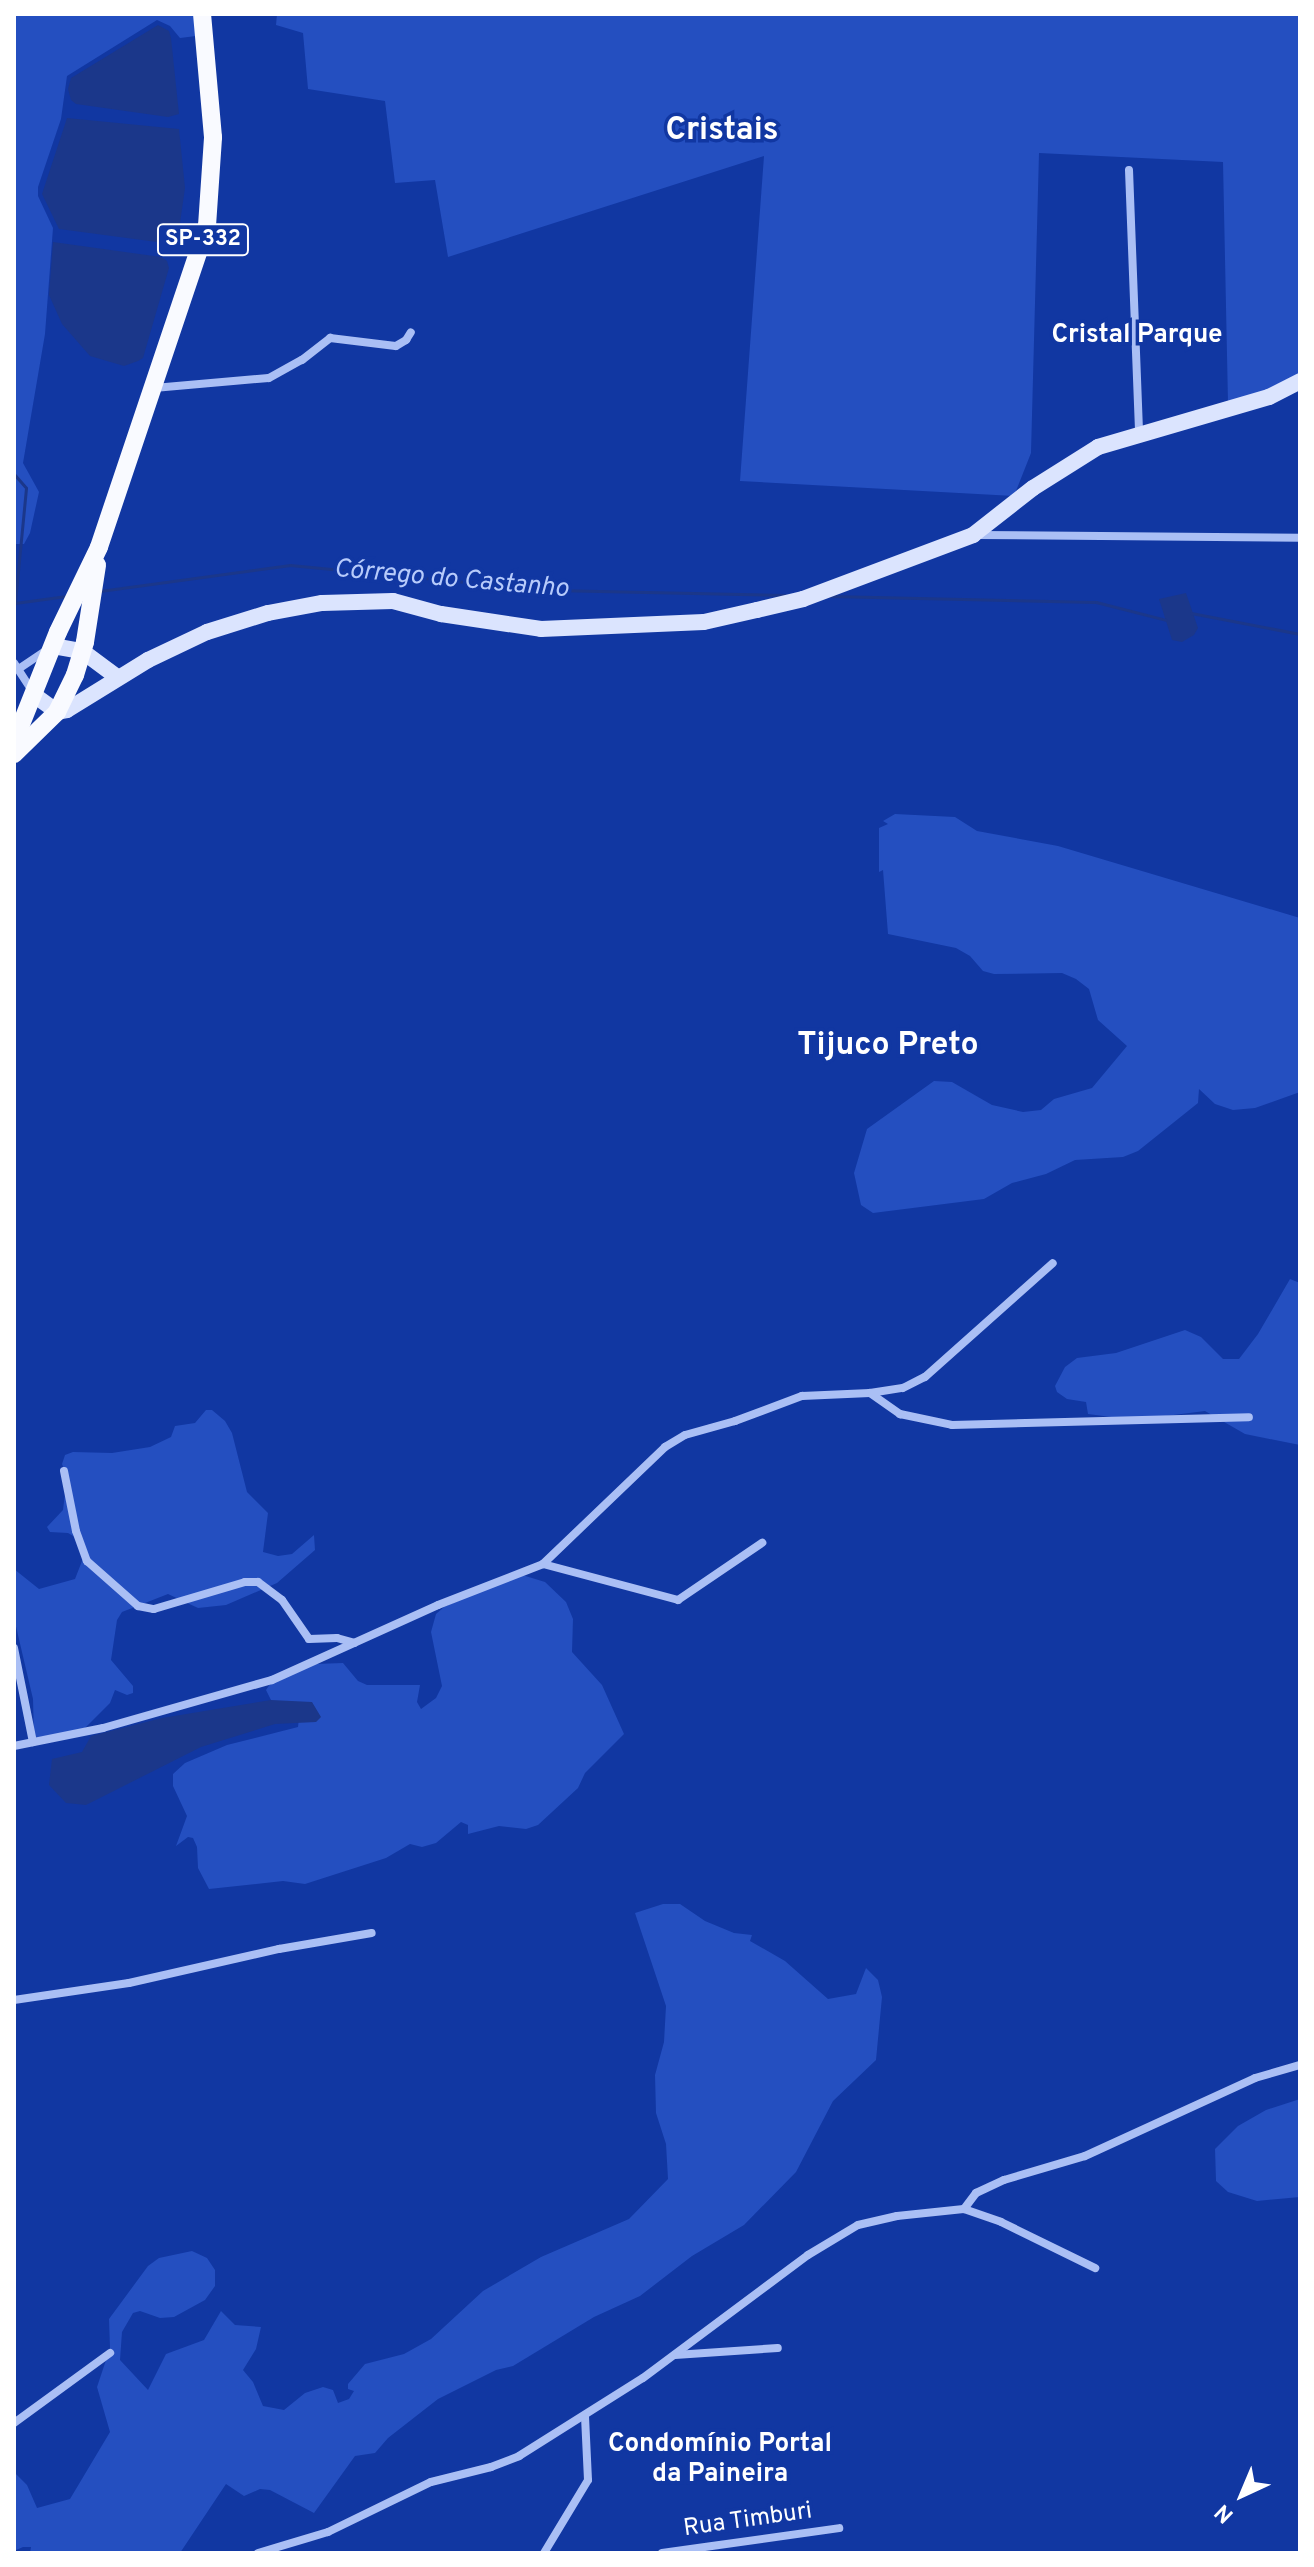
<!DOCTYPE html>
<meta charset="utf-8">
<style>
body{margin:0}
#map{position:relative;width:1314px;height:2567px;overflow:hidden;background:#1137a2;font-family:Overpass,sans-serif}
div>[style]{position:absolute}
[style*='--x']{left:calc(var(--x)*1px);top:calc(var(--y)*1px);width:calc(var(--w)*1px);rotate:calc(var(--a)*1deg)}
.green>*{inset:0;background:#244fc0}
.water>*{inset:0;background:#1b378a}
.stream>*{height:3px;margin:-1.5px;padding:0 1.5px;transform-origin:1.5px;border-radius:1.5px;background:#1b378a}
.minor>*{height:8px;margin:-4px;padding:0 4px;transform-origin:4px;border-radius:4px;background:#aabff5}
.secondary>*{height:16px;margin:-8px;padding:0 8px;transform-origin:8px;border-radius:8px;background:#dbe4fe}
.primary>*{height:18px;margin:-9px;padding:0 9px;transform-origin:9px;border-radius:9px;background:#f9faff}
span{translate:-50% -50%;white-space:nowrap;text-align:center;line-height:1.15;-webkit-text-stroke:7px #1137a2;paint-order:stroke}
.shield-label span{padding:2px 6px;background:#1137a2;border:2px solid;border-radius:6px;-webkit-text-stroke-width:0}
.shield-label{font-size:22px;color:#fff;font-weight:700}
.street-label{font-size:24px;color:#fff}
.neighbourhood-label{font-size:26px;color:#fff;font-weight:700}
.water-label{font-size:26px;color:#b7cbfb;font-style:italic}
.district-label{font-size:32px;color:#fff;font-weight:700}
.frame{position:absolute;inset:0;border:16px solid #fff;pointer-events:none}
.north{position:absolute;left:1202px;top:2455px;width:80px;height:80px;-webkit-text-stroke:6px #1137a2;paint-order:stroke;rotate:224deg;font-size:22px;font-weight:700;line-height:32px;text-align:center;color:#fff}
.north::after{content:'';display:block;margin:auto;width:28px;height:36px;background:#fff;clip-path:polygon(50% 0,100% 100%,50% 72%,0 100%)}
</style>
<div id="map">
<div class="green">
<div style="clip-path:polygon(14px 14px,195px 14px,196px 36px,180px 38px,170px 26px,157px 20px,67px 76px,61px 119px,38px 187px,38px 196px,53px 228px,45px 334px,23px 463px,39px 492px,30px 533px,24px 544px,16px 544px)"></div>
<div style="clip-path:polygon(277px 14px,1300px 14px,1300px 377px,1268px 395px,1228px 403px,1223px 162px,1039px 153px,1031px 453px,1014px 496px,740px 481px,764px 156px,448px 257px,435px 180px,395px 183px,385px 101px,308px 89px,303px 33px,276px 25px)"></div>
<div style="clip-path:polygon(895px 814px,955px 817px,977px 831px,1058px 846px,1300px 918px,1300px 1092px,1255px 1108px,1233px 1110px,1215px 1104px,1199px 1089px,1198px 1103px,1138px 1151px,1123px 1157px,1075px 1160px,1046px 1174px,1012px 1183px,984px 1199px,873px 1213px,861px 1205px,854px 1173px,867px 1129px,934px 1081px,952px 1082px,992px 1105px,1023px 1112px,1041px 1110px,1054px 1099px,1092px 1088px,1127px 1046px,1098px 1020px,1089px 989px,1076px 979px,1062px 973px,994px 974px,983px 971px,970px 956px,956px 948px,888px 934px,883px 870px,879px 872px,879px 828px,888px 824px,883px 821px)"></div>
<div style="clip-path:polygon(1290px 1279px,1300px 1283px,1300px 1445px,1245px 1434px,1205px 1411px,1134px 1420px,1088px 1414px,1086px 1402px,1067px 1399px,1057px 1392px,1055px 1386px,1065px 1367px,1077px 1358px,1116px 1353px,1185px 1330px,1201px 1337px,1223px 1359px,1239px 1359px,1258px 1334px)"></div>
<div style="clip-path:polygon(206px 1410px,212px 1410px,225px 1421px,232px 1433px,247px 1492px,268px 1513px,263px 1552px,278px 1556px,292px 1554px,314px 1535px,315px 1550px,277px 1583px,226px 1605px,198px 1608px,168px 1594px,122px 1612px,117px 1620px,111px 1660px,133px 1686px,133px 1693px,127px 1695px,115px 1690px,110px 1703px,83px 1730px,34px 1738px,33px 1699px,14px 1618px,14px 1569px,39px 1589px,75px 1579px,82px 1561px,82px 1541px,68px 1533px,50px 1532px,47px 1527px,63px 1510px,67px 1478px,62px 1464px,65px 1455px,73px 1452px,112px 1453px,150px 1447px,171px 1437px,175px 1426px,195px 1423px)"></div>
<div style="clip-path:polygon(519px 1574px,545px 1582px,566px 1602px,573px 1619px,572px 1652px,602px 1685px,624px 1734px,585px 1773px,578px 1788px,538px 1825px,526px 1829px,499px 1826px,468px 1834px,468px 1825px,461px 1822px,436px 1843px,422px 1847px,410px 1844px,386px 1858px,305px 1884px,283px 1881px,209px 1889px,198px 1868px,197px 1847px,193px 1838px,188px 1837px,176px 1846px,187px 1816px,173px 1786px,173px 1774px,185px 1763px,227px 1745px,298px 1727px,299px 1718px,272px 1702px,266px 1690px,270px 1684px,315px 1664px,343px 1663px,358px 1681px,367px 1685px,420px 1685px,417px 1702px,421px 1709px,436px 1698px,442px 1686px,431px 1632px,436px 1614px,444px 1607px)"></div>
<div style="clip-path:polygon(663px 1904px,680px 1904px,705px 1921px,734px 1933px,752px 1935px,750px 1941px,785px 1961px,828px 1999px,856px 1994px,866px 1968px,878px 1980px,882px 1997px,876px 2060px,833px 2101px,796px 2172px,744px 2225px,692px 2256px,640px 2296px,594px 2317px,513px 2366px,496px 2370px,438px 2399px,388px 2438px,375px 2453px,355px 2456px,314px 2513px,270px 2490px,260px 2489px,244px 2496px,226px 2484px,180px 2553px,30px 2553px,31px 2547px,23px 2547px,14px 2551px,14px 2472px,27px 2485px,37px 2508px,70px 2499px,110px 2432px,97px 2387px,110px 2348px,109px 2319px,148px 2266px,159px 2258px,192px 2251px,207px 2258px,215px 2270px,215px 2286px,205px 2300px,174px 2317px,160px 2318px,140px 2311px,133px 2313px,122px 2332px,120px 2360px,148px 2390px,166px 2354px,204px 2340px,221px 2311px,235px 2325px,261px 2327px,256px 2349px,243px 2370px,253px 2382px,263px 2406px,284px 2410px,305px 2393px,323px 2387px,333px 2390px,338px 2403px,349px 2399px,354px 2391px,348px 2389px,348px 2384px,365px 2364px,404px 2354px,431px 2339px,483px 2291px,541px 2257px,629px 2219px,668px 2179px,666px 2144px,656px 2113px,655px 2075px,664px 2042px,666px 2006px,635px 1913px)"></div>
<div style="clip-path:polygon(1300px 2099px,1300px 2197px,1257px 2201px,1228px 2192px,1216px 2181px,1215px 2149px,1238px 2126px,1266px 2110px)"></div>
</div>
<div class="water">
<div style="clip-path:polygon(158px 25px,169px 31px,171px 38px,179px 114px,168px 117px,76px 104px,71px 100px,68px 89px,71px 78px)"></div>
<div style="clip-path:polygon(67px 118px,179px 129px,185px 188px,178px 237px,172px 244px,59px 229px,42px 194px)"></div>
<div style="clip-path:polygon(53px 242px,161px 257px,167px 261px,169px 268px,143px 358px,138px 361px,124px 366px,90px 356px,62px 324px,49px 295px)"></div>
<div style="clip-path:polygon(1186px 593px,1198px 628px,1194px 635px,1182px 642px,1172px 640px,1159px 599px)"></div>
<div style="clip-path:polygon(271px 1700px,312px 1702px,321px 1717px,316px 1722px,275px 1724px,201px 1747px,86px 1805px,66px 1803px,49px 1785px,52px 1759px,82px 1752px,91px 1736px,162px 1718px)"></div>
</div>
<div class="stream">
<div style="--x:14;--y:474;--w:18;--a:49"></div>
<div style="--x:26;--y:488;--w:116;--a:95.5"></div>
<div style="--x:15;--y:603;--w:52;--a:-7.7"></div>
<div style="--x:100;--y:591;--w:192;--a:-7.8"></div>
<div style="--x:290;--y:565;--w:263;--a:5.5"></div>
<div style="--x:552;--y:590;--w:233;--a:1.2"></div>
<div style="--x:830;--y:596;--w:266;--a:1.3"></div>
<div style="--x:1096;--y:602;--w:72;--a:14.4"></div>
<div style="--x:1191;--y:613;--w:111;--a:10.9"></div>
</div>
<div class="minor">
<div style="--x:1129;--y:170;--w:263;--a:87.8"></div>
<div style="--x:154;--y:388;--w:115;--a:-5"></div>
<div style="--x:269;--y:378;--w:38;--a:-29"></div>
<div style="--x:302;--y:360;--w:36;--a:-38"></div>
<div style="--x:330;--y:338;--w:66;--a:6.9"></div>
<div style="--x:396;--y:346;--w:12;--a:-31"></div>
<div style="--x:406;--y:340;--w:9;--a:-58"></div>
<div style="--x:977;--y:535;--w:323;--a:0.5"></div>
<div style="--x:14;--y:663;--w:33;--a:57"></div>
<div style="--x:20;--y:668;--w:30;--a:-34"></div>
<div style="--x:870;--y:1393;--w:33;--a:-9"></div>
<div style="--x:903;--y:1388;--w:25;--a:-27"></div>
<div style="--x:925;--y:1377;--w:171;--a:-41.7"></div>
<div style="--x:64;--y:1471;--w:61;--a:78.7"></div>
<div style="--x:76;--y:1531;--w:32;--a:70"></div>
<div style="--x:87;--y:1561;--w:68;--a:41.4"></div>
<div style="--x:138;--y:1606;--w:16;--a:11"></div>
<div style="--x:154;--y:1609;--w:95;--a:-16.5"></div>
<div style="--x:245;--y:1582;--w:13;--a:0"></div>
<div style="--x:258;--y:1582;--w:30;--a:37"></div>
<div style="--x:282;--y:1600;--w:47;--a:55.3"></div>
<div style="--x:309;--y:1639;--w:28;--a:-2"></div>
<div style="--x:337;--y:1638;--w:18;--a:16"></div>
<div style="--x:543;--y:1564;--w:140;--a:14.9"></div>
<div style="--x:678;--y:1600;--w:102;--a:-34.2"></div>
<div style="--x:14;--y:1648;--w:96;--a:78.6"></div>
<div style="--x:14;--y:1746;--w:91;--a:-11.4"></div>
<div style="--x:103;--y:1728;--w:176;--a:-15.9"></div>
<div style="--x:272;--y:1680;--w:182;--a:-24.3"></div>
<div style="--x:438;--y:1605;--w:113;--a:-21.3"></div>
<div style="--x:543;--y:1564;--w:169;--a:-43.8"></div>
<div style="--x:665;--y:1447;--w:23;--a:-31"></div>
<div style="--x:685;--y:1435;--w:52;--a:-15.6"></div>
<div style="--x:735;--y:1421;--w:72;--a:-20.5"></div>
<div style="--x:802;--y:1396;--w:68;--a:-2.5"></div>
<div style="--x:870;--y:1393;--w:37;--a:35"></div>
<div style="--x:900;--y:1414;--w:53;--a:11.9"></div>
<div style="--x:952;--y:1425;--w:297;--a:-1.5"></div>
<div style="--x:14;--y:2000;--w:116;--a:-8.4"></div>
<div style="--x:129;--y:1983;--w:154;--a:-12.8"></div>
<div style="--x:279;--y:1949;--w:94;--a:-9.8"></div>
<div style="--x:964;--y:2209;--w:20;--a:-53"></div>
<div style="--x:976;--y:2193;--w:31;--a:-25"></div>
<div style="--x:1004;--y:2180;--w:84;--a:-16.5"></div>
<div style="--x:1085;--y:2156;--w:187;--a:-24.6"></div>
<div style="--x:1255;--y:2078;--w:47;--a:-16.1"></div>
<div style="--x:675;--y:2355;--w:103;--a:-3.9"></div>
<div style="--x:14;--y:2423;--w:119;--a:-36.1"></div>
<div style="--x:258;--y:2553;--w:73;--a:-16.7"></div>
<div style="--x:328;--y:2532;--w:114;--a:-25.9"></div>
<div style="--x:431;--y:2482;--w:62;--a:-14"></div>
<div style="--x:491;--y:2467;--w:30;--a:-21"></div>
<div style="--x:519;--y:2456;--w:146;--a:-32.2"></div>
<div style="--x:643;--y:2378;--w:206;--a:-36.7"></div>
<div style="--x:808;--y:2255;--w:58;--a:-31"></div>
<div style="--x:858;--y:2225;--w:40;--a:-13"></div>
<div style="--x:897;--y:2216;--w:67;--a:-6"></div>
<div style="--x:964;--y:2209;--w:39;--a:19"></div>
<div style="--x:1001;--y:2222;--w:105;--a:26.1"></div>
<div style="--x:544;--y:2553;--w:85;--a:-58.9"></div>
<div style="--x:588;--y:2480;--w:64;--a:-92.7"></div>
<div style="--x:662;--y:2553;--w:179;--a:-8"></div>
</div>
<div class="secondary">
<div style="--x:53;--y:646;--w:29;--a:10"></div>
<div style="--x:82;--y:651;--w:44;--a:36.6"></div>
<div style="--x:34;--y:695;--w:29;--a:36"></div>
<div style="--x:57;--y:712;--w:10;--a:-11"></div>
<div style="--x:67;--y:710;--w:95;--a:-31.7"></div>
<div style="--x:148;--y:660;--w:65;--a:-25.4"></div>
<div style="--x:207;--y:632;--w:64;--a:-17.3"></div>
<div style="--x:268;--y:613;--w:55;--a:-10.5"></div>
<div style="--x:322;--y:603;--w:71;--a:-1.6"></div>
<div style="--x:393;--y:601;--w:50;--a:15.2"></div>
<div style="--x:441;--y:614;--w:101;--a:8.5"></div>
<div style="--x:541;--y:629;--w:163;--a:-2.5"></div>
<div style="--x:704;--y:622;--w:54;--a:-12.8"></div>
<div style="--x:757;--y:610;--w:47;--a:-13.4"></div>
<div style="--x:803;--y:599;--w:182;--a:-20.6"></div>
<div style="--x:973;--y:535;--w:76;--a:-38.1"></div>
<div style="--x:1033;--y:488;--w:77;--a:-32.2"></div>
<div style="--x:1098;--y:447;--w:178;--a:-16.3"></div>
<div style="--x:1269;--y:397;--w:35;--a:-27"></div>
</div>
<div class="primary">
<div style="--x:14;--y:742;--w:118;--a:-68.2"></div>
<div style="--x:58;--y:632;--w:94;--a:-64.2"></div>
<div style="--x:99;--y:547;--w:339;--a:-71.4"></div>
<div style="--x:207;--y:226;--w:89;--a:-86.1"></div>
<div style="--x:213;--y:137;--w:123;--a:-95.1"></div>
<div style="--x:14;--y:754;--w:60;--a:-44.3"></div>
<div style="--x:57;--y:712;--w:41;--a:-64.1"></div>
<div style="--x:75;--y:675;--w:34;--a:-73"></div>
<div style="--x:85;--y:642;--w:78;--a:-81.1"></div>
</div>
<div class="shield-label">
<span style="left:203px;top:240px">SP-332</span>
</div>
<div class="street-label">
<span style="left:748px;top:2521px;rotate:-8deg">Rua Timburi</span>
</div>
<div class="neighbourhood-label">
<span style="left:1137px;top:336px">Cristal Parque</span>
<span style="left:720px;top:2460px">Condomínio Portal<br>da Paineira</span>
</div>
<div class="water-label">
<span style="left:451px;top:580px;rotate:5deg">Córrego do Castanho</span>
</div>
<div class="district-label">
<span style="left:722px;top:131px">Cristais</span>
<span style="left:888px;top:1046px">Tijuco Preto</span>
</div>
<div class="frame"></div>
<div class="north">N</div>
</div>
